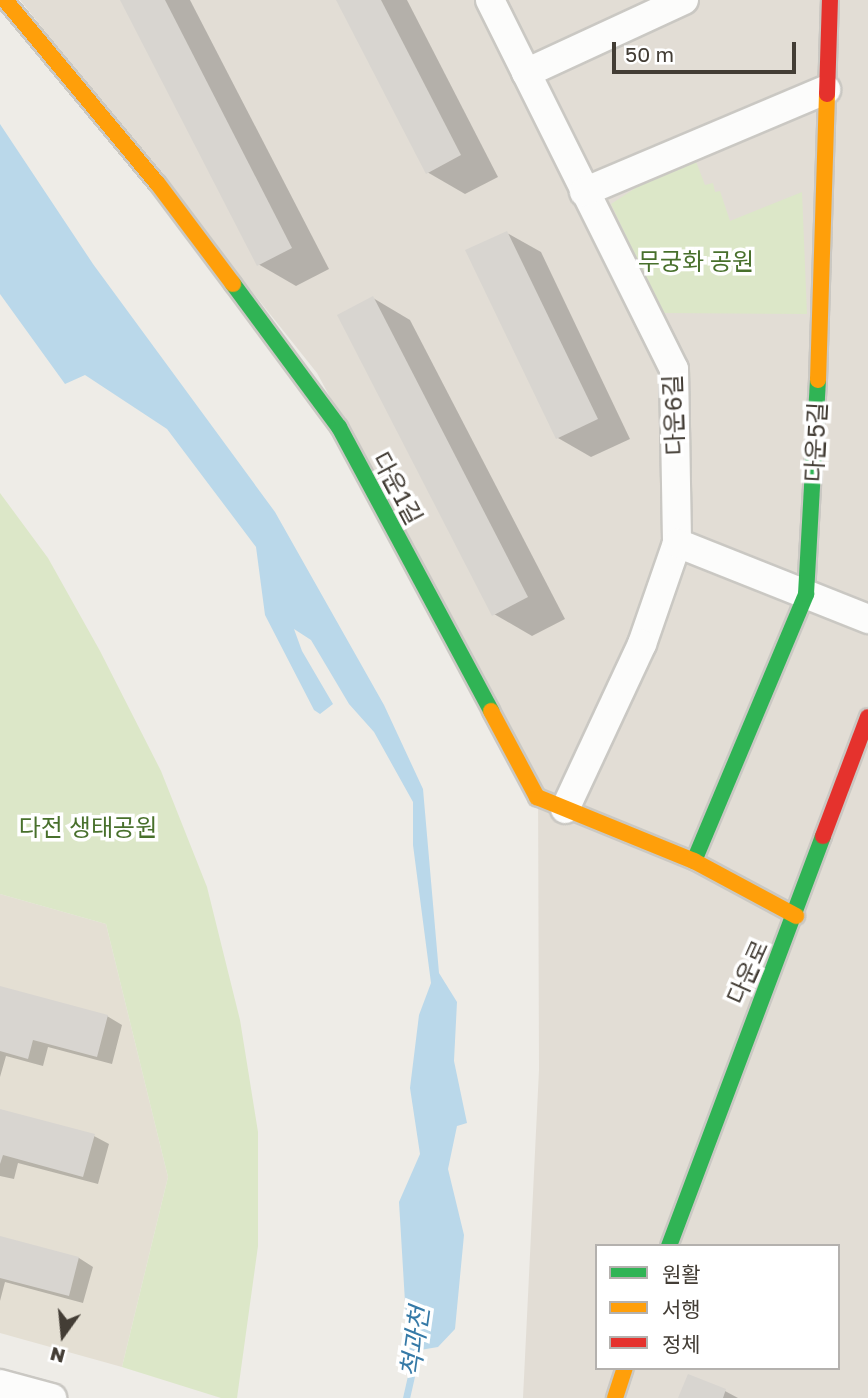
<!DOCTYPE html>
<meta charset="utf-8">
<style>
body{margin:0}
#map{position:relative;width:868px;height:1398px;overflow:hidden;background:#eeece7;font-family:"Golos Text","Noto Sans KR",sans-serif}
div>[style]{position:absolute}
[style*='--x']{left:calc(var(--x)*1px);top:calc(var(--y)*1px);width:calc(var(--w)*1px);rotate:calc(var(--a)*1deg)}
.residential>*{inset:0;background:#e2ddd5}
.education>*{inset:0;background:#e4dfd3}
.green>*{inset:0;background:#dce7c8}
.water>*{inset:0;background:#bad8ea}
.shadow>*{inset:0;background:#0003}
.stream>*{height:7px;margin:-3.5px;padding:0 3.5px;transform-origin:3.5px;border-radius:3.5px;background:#bad8ea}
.building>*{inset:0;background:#d8d5d0}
.roads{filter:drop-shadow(2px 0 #cac8c3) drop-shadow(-2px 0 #cac8c3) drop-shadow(0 2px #cac8c3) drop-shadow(0 -2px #cac8c3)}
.street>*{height:28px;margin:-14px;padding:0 14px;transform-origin:14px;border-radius:14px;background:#fcfcfb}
.fast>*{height:16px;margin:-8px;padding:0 8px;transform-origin:8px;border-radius:8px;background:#30b455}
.slow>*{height:16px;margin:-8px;padding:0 8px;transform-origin:8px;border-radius:8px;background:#ff9f0a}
.jam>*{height:16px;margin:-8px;padding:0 8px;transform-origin:8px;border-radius:8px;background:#e5322d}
span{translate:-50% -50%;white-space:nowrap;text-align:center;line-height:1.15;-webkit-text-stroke:7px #fff;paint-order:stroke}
.park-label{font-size:24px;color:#48702c}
.street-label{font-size:24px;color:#433d35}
.water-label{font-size:26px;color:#367aa7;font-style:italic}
.legend{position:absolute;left:595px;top:1244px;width:245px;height:126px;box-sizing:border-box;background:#fff;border:2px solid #b4b1ae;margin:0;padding:9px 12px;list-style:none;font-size:21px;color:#433d35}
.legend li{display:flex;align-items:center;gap:14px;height:35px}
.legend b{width:35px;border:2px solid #b4b1ae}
.north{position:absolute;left:28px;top:1300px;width:70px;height:70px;-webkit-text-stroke:5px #fff;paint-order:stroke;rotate:195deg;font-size:19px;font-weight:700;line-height:28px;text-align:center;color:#433d35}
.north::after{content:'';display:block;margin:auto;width:24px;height:32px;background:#433d35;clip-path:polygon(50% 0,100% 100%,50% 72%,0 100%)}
.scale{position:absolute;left:612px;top:42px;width:184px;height:32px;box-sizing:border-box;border:4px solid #433d35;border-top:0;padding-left:9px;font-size:21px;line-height:24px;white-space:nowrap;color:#433d35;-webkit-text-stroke:5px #fff;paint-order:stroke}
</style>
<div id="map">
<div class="residential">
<div style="clip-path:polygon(evenodd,20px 0,868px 0,868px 1398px,523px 1398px,539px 1070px,538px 781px,317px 373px,20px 0,597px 1246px,838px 1246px,838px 1368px,597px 1368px,597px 1246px)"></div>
</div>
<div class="education">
<div style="clip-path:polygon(0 894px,106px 924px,168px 1177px,122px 1367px,0 1333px)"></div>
</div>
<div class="green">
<div style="clip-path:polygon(692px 151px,705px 185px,713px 183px,715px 192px,720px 191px,730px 221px,802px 192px,807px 314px,662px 313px,611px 204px)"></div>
<div style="clip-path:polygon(0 493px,48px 558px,100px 651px,161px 771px,207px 887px,240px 1020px,258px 1132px,258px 1246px,237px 1398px,221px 1398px,122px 1367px,168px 1177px,106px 924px,0 894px)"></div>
</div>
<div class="water">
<div style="clip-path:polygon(0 124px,93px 264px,275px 512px,384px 705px,423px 789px,439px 973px,457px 1002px,454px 1061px,467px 1123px,457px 1126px,448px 1169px,464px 1235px,455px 1329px,438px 1347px,408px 1352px,399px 1202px,420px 1154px,410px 1088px,419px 1015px,431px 983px,413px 845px,413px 802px,374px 732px,349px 704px,311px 640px,294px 629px,302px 651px,333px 704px,320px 714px,314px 710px,265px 615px,256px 547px,167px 429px,85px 375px,65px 384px,0 294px)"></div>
</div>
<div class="shadow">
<div style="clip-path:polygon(122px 0,190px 0,329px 269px,296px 286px,258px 264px)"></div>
<div style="clip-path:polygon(338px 0,407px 0,498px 177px,465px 194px,427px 172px)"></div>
<div style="clip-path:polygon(507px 233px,541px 252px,630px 439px,591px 457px,558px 438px)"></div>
<div style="clip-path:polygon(373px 298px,410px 320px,565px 619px,532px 636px,494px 614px)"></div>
<div style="clip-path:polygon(0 988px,107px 1016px,122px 1025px,112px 1064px,48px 1047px,43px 1066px,6px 1056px,0 1077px)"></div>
<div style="clip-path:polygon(0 1111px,94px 1136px,109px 1144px,98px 1184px,18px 1163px,14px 1179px,0 1176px)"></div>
<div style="clip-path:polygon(0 1238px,79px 1258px,93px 1267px,83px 1303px,5px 1282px,0 1301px)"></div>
<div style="clip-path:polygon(689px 1376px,725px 1391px,738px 1398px,680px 1398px)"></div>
</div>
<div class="stream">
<div style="--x:406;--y:1398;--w:58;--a:-77.2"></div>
</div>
<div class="building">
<div style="clip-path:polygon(120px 0,165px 0,292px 248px,257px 266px)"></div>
<div style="clip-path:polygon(336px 0,381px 0,461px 155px,426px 174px)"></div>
<div style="clip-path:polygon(507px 231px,598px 419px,556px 439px,465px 250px)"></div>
<div style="clip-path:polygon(373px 296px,528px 597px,492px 616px,337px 315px)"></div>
<div style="clip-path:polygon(0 986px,108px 1015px,97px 1057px,33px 1040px,28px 1059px,0 1051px)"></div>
<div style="clip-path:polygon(0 1109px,95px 1134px,83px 1177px,3px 1155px,0 1164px)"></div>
<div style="clip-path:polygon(0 1236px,79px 1257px,69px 1296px,0 1278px)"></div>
<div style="clip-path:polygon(688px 1374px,726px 1389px,723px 1398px,678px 1398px)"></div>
</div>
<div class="roads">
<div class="street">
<div style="--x:490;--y:0;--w:412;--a:63.5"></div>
<div style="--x:674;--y:369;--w:174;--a:89"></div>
<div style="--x:677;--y:543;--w:107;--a:109.1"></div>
<div style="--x:642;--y:644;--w:182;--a:115"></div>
<div style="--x:526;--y:73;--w:174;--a:-24.8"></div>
<div style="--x:584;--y:192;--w:263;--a:-22.9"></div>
<div style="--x:677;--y:543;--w:206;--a:21.7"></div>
<div style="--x:0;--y:1384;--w:54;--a:15.1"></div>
</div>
<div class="fast">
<div style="--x:233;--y:284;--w:178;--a:53.5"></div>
<div style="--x:339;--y:427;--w:322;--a:61.8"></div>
<div style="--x:694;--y:861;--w:290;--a:-67.2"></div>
<div style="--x:806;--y:594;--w:214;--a:-86.8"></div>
<div style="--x:669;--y:1246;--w:438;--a:-69.4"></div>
</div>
<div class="slow">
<div style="--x:5;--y:0;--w:239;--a:50.3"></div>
<div style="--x:158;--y:184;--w:125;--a:53.1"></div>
<div style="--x:818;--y:380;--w:286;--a:-88.2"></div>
<div style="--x:491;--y:711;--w:98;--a:61.9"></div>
<div style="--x:537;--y:797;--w:170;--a:22.2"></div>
<div style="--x:694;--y:861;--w:116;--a:28.3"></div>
<div style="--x:615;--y:1398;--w:32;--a:-72"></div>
</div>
<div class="jam">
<div style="--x:827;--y:94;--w:94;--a:-88.2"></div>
<div style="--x:823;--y:836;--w:127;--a:-69.3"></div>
</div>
</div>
<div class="park-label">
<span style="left:696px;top:261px">무궁화 공원</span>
<span style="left:88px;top:827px">다전 생태공원</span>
</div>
<div class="street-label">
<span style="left:673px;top:415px;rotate:-92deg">다운6길</span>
<span style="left:815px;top:442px;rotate:-87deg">다운5길</span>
<span style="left:398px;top:488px;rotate:62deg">다운1길</span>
<span style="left:747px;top:972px;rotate:-66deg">다운로</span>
</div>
<div class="water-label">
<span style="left:415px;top:1342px;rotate:-82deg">척과천</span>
</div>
<ul class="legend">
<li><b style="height:9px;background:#30b455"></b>원활</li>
<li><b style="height:9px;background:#ff9f0a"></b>서행</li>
<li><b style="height:9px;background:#e5322d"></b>정체</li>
</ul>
<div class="north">N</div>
<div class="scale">50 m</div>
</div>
